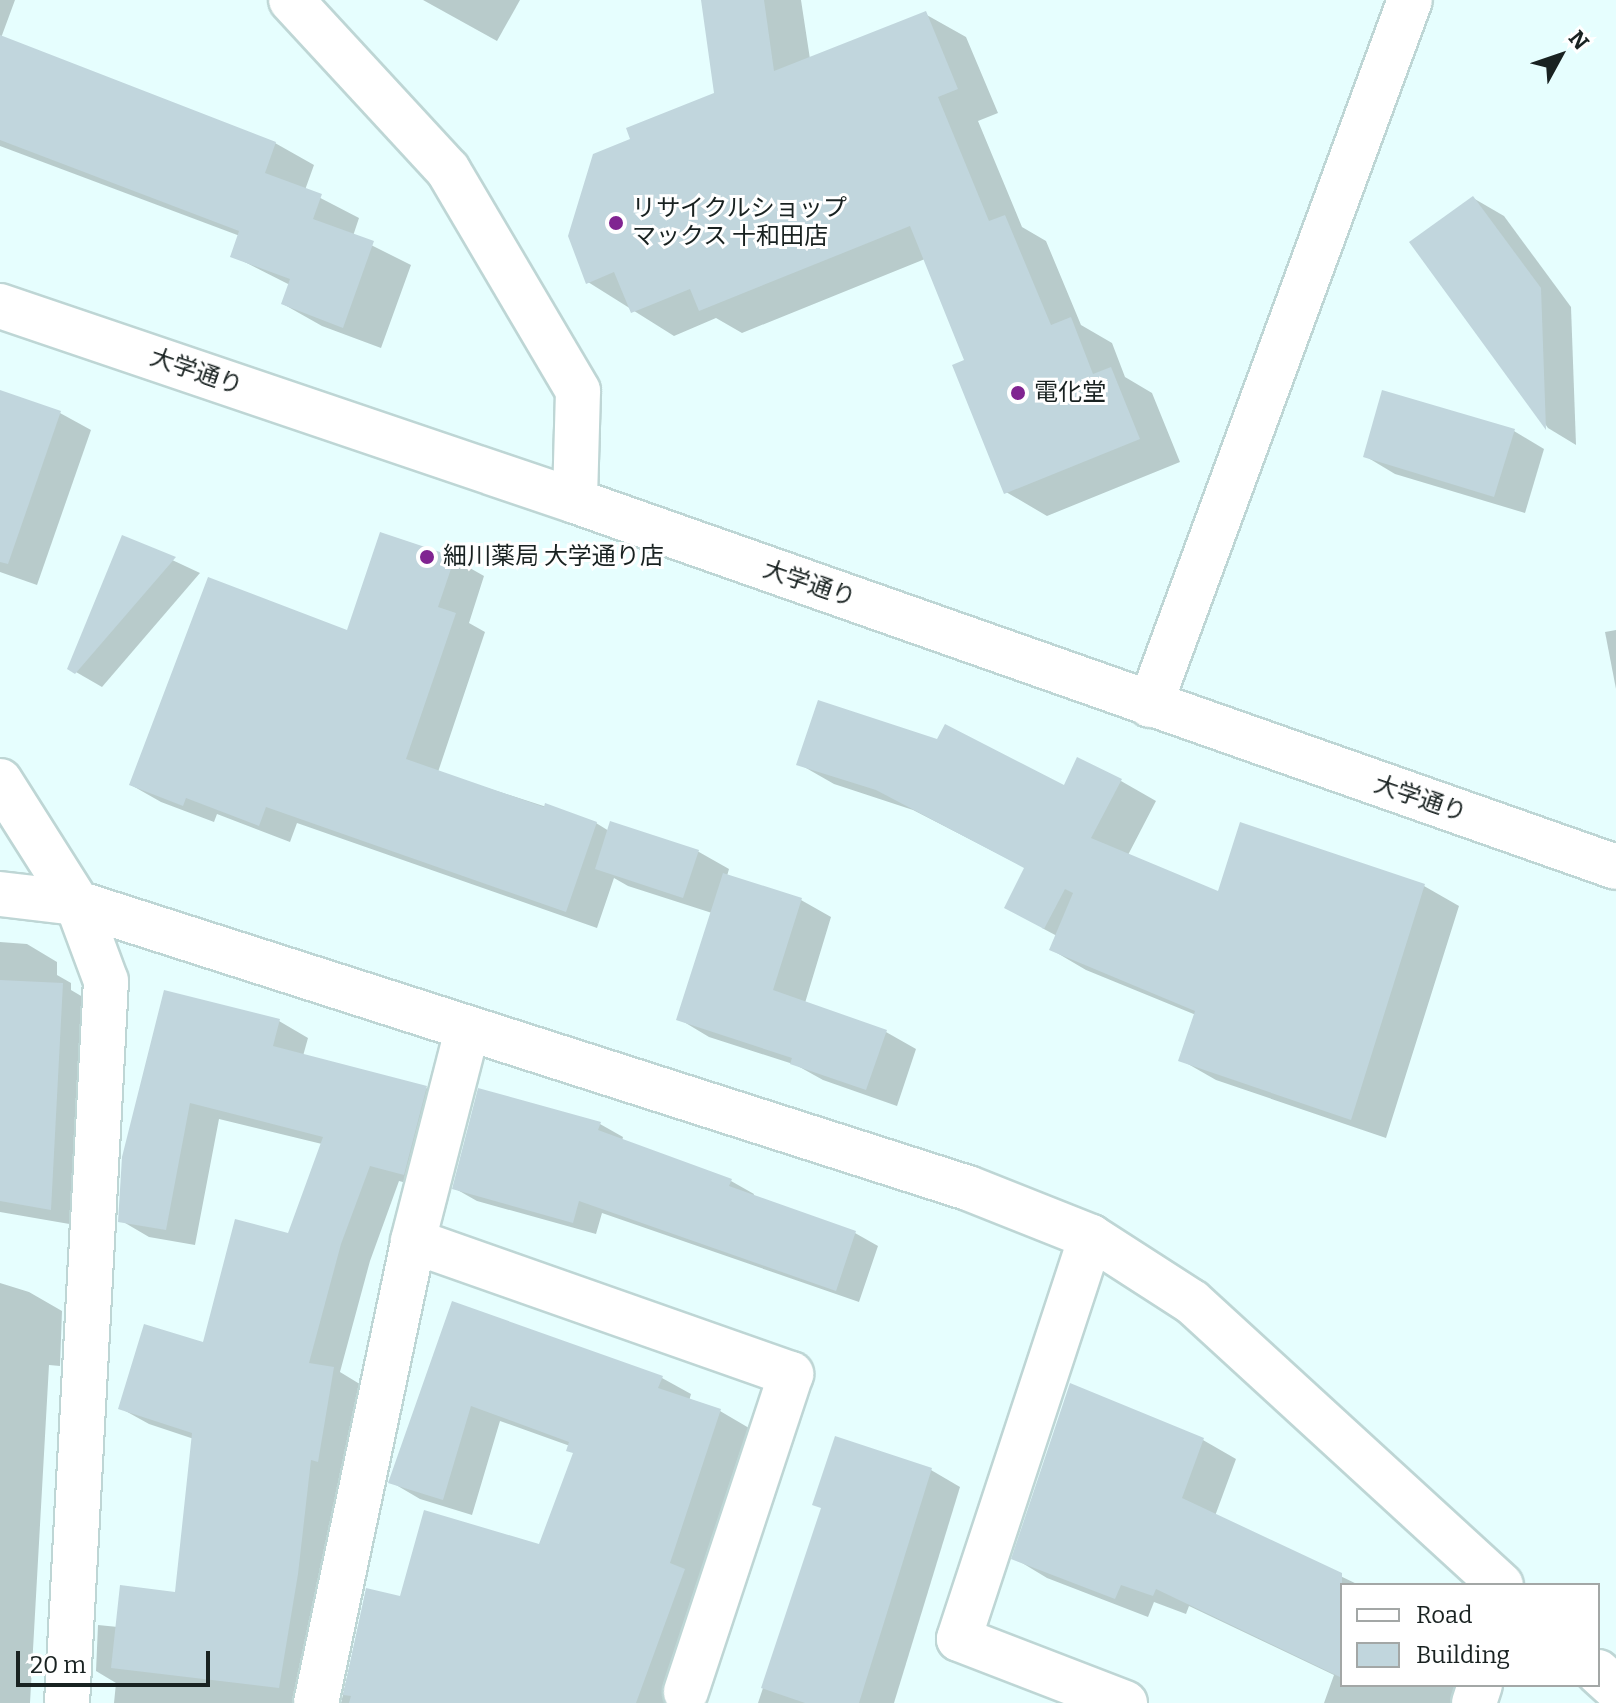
<!DOCTYPE html>
<meta charset="utf-8">
<style>
body{margin:0}
#map{position:relative;width:1616px;height:1703px;overflow:hidden;background:#e6fefe;font-family:Bitter,"Noto Sans JP",serif}
div>[style]{position:absolute}
[style*='--x']{left:calc(var(--x)*1px);top:calc(var(--y)*1px);width:calc(var(--w)*1px);rotate:calc(var(--a)*1deg)}
.shadow>*{inset:0;background:#0003}
.building>*{inset:0;background:#c1d6dd}
.roads{filter:drop-shadow(2px 0 #bed6d5) drop-shadow(-2px 0 #bed6d5) drop-shadow(0 2px #bed6d5) drop-shadow(0 -2px #bed6d5)}
.minor>*{height:44px;margin:-22px;padding:0 22px;transform-origin:22px;border-radius:22px;background:#fff}
.tertiary>*{height:44px;margin:-22px;padding:0 22px;transform-origin:22px;border-radius:22px;background:#fff}
.dots>*{width:22px;height:22px;translate:-50% -50%;box-sizing:border-box;border:4px solid #fff;border-radius:50%}
span{translate:-50% -50%;white-space:nowrap;text-align:center;line-height:1.15;-webkit-text-stroke:6px #fff;paint-order:stroke}
.poi-label{font-size:24px;color:#192221}
.left{translate:0 -50%;text-align:left}
.street-label{font-size:24px;color:#192221}
.legend{position:absolute;left:1340px;top:1583px;width:260px;height:104px;box-sizing:border-box;background:#fff;border:2px solid #a3a7a6;margin:0;padding:10px 14px;list-style:none;font-size:24px;color:#192221}
.legend li{display:flex;align-items:center;gap:16px;height:40px}
.legend b{width:40px;border:2px solid #a3a7a6}
.north{position:absolute;left:1520px;top:16px;width:80px;height:80px;-webkit-text-stroke:6px #fff;paint-order:stroke;rotate:50deg;font-size:22px;font-weight:700;line-height:32px;text-align:center;color:#192221}
.north::after{content:'';display:block;margin:auto;width:28px;height:36px;background:#192221;clip-path:polygon(50% 0,100% 100%,50% 72%,0 100%)}
.scale{position:absolute;left:16px;top:1651px;width:194px;height:36px;box-sizing:border-box;border:4px solid #192221;border-top:0;padding-left:10px;font-size:24px;line-height:28px;white-space:nowrap;color:#192221;-webkit-text-stroke:6px #fff;paint-order:stroke}
</style>
<div id="map">
<div class="shadow">
<div style="clip-path:polygon(0 0,15px 0,1px 38px,275px 143px,314px 165px,305px 190px,359px 218px,353px 236px,411px 265px,381px 348px,322px 326px,283px 304px,290px 285px,233px 256px,240px 236px,0 146px)"></div>
<div style="clip-path:polygon(423px 0,520px 0,497px 41px)"></div>
<div style="clip-path:polygon(703px 0,801px 0,810px 59px,925px 14px,966px 37px,998px 113px,978px 121px,1022px 227px,1046px 241px,1081px 325px,1112px 343px,1125px 377px,1152px 393px,1180px 462px,1047px 516px,1006px 492px,966px 361px,925px 259px,742px 333px,716px 318px,674px 336px,588px 282px,633px 140px,717px 94px)"></div>
<div style="clip-path:polygon(1473px 198px,1504px 216px,1571px 307px,1576px 445px,1548px 428px,1412px 242px)"></div>
<div style="clip-path:polygon(0 392px,60px 413px,91px 430px,37px 585px,0 572px)"></div>
<div style="clip-path:polygon(1514px 431px,1544px 449px,1525px 513px,1395px 474px,1365px 456px)"></div>
<div style="clip-path:polygon(123px 537px,200px 573px,102px 687px,69px 668px)"></div>
<div style="clip-path:polygon(454px 559px,484px 576px,469px 623px,485px 632px,438px 772px,596px 823px,609px 831px,612px 823px,699px 852px,729px 869px,727px 876px,801px 900px,831px 917px,805px 1003px,886px 1032px,916px 1049px,897px 1106px,823px 1080px,796px 1065px,709px 1037px,679px 1019px,712px 913px,628px 886px,614px 878px,597px 928px,297px 823px,290px 842px,217px 814px,214px 822px,161px 802px,131px 785px)"></div>
<div style="clip-path:polygon(1616px 630px,1616px 689px,1605px 632px)"></div>
<div style="clip-path:polygon(799px 764px,1064px 788px,1121px 781px,1156px 801px,1128px 855px,1219px 894px,1424px 886px,1459px 906px,1386px 1138px,1216px 1080px,1181px 1060px,1196px 1015px,1086px 970px,1052px 950px,1057px 936px,1042px 928px,1026px 868px,913px 810px,834px 784px)"></div>
<div style="clip-path:polygon(0 942px,27px 944px,57px 962px,57px 975px,71px 983px,71px 990px,93px 1003px,81px 1226px,0 1212px)"></div>
<div style="clip-path:polygon(279px 1021px,308px 1038px,303px 1056px,426px 1088px,455px 1105px,433px 1190px,399px 1181px,370px 1261px,340px 1372px,363px 1386px,347px 1477px,340px 1475px,327px 1592px,323px 1703px,114px 1703px,116px 1683px,96px 1671px,98px 1625px,118px 1627px,177px 1594px,194px 1439px,149px 1424px,120px 1408px,205px 1345px,290px 1235px,322px 1144px,219px 1119px,195px 1245px,149px 1237px,120px 1220px,123px 1158px)"></div>
<div style="clip-path:polygon(600px 1124px,623px 1137px,622px 1141px,731px 1181px,754px 1194px,753px 1197px,855px 1233px,878px 1246px,859px 1302px,602px 1213px,596px 1234px,477px 1201px,454px 1188px)"></div>
<div style="clip-path:polygon(0 1283px,29px 1292px,62px 1311px,60px 1366px,49px 1365px,30px 1703px,0 1703px)"></div>
<div style="clip-path:polygon(453px 1303px,662px 1378px,691px 1394px,689px 1401px,720px 1411px,749px 1428px,699px 1579px,713px 1587px,691px 1703px,341px 1703px,367px 1590px,402px 1599px,541px 1546px,575px 1453px,570px 1446px,500px 1421px,472px 1515px,420px 1499px,391px 1482px)"></div>
<div style="clip-path:polygon(1203px 1440px,1236px 1459px,1215px 1516px,1359px 1585px,1342px 1585px,1342px 1685px,1461px 1685px,1455px 1703px,1324px 1703px,1334px 1675px,1189px 1606px,1186px 1614px,1154px 1602px,1148px 1617px,1047px 1578px,1014px 1558px)"></div>
<div style="clip-path:polygon(931px 1470px,960px 1487px,894px 1703px,758px 1703px,823px 1509px)"></div>
</div>
<div class="building">
<div style="clip-path:polygon(701px 0,764px 0,774px 71px,926px 11px,958px 89px,938px 97px,989px 221px,1005px 215px,1051px 325px,1071px 317px,1093px 374px,1111px 367px,1140px 439px,1004px 494px,952px 365px,964px 360px,910px 226px,699px 311px,690px 289px,631px 313px,614px 272px,586px 284px,568px 236px,593px 154px,630px 139px,626px 128px,714px 93px)"></div>
<div style="clip-path:polygon(0 35px,276px 142px,265px 173px,322px 194px,313px 219px,374px 241px,343px 328px,281px 304px,290px 279px,230px 257px,239px 231px,0 140px)"></div>
<div style="clip-path:polygon(1473px 196px,1541px 288px,1546px 430px,1409px 242px)"></div>
<div style="clip-path:polygon(0 390px,61px 411px,8px 564px,0 562px)"></div>
<div style="clip-path:polygon(1382px 390px,1515px 429px,1494px 497px,1363px 457px)"></div>
<div style="clip-path:polygon(380px 532px,455px 557px,438px 607px,456px 613px,406px 759px,544px 807px,545px 803px,597px 822px,566px 912px,266px 807px,259px 826px,186px 798px,183px 806px,129px 785px,208px 577px,347px 630px)"></div>
<div style="clip-path:polygon(122px 535px,176px 557px,75px 674px,67px 669px)"></div>
<div style="clip-path:polygon(818px 700px,937px 739px,945px 724px,1064px 785px,1077px 757px,1122px 779px,1091px 838px,1218px 891px,1240px 822px,1425px 884px,1351px 1120px,1178px 1061px,1195px 1011px,1049px 950px,1073px 893px,1065px 889px,1044px 929px,1004px 908px,1024px 868px,876px 790px,796px 765px)"></div>
<div style="clip-path:polygon(610px 821px,699px 850px,683px 898px,595px 869px)"></div>
<div style="clip-path:polygon(723px 873px,802px 898px,773px 990px,887px 1030px,866px 1090px,790px 1064px,792px 1058px,676px 1020px)"></div>
<div style="clip-path:polygon(0 980px,63px 983px,51px 1210px,0 1201px)"></div>
<div style="clip-path:polygon(164px 990px,280px 1019px,273px 1046px,427px 1086px,404px 1175px,370px 1166px,341px 1244px,309px 1363px,334px 1367px,318px 1462px,311px 1460px,298px 1574px,279px 1688px,111px 1668px,120px 1585px,175px 1592px,192px 1433px,118px 1409px,144px 1324px,203px 1342px,235px 1219px,288px 1233px,323px 1137px,190px 1103px,166px 1230px,118px 1222px,122px 1157px)"></div>
<div style="clip-path:polygon(478px 1088px,601px 1122px,598px 1130px,732px 1179px,729px 1186px,856px 1231px,836px 1291px,579px 1201px,573px 1223px,452px 1189px)"></div>
<div style="clip-path:polygon(452px 1301px,663px 1376px,658px 1388px,721px 1409px,670px 1563px,685px 1569px,636px 1703px,349px 1703px,351px 1696px,343px 1695px,366px 1588px,400px 1596px,424px 1510px,539px 1544px,573px 1453px,566px 1451px,569px 1442px,471px 1406px,443px 1500px,388px 1483px)"></div>
<div style="clip-path:polygon(1070px 1383px,1204px 1438px,1182px 1498px,1342px 1573px,1342px 1678px,1156px 1589px,1153px 1596px,1121px 1585px,1115px 1599px,1011px 1559px)"></div>
<div style="clip-path:polygon(835px 1436px,932px 1468px,859px 1703px,805px 1703px,761px 1688px,821px 1508px,812px 1505px)"></div>
</div>
<div class="roads">
<div class="minor">
<div style="--x:291;--y:0;--w:231;--a:47.3"></div>
<div style="--x:448;--y:170;--w:256;--a:59.5"></div>
<div style="--x:578;--y:391;--w:110;--a:91.6"></div>
<div style="--x:1150;--y:705;--w:751;--a:-69.76"></div>
<div style="--x:0;--y:781;--w:144;--a:57.7"></div>
<div style="--x:77;--y:903;--w:83;--a:69.6"></div>
<div style="--x:106;--y:981;--w:723;--a:93.09"></div>
<div style="--x:0;--y:894;--w:78;--a:6.7"></div>
<div style="--x:77;--y:903;--w:935;--a:17.74"></div>
<div style="--x:968;--y:1188;--w:132;--a:21.7"></div>
<div style="--x:1091;--y:1237;--w:120;--a:32.8"></div>
<div style="--x:1192;--y:1302;--w:419;--a:42.5"></div>
<div style="--x:1091;--y:1237;--w:423;--a:108.2"></div>
<div style="--x:959;--y:1639;--w:178;--a:21.1"></div>
<div style="--x:413;--y:1241;--w:401;--a:19.4"></div>
<div style="--x:791;--y:1374;--w:335;--a:108.3"></div>
<div style="--x:1598;--y:1672;--w:24;--a:42"></div>
<div style="--x:316;--y:1703;--w:472;--a:-78.1"></div>
<div style="--x:413;--y:1241;--w:218;--a:-75.6"></div>
<div style="--x:1474;--y:1703;--w:19;--a:-72"></div>
</div>
<div class="tertiary">
<div style="--x:0;--y:306;--w:607;--a:18.73"></div>
<div style="--x:575;--y:501;--w:1103;--a:19.37"></div>
</div>
</div>
<div class="dots">
<div style="left:616px;top:223px;background:#802491"></div>
<div style="left:1018px;top:393px;background:#802491"></div>
<div style="left:427px;top:557px;background:#802491"></div>
</div>
<div class="poi-label">
<span class="left" style="left:632px;top:223px">リサイクルショップ<br>マックス 十和田店</span>
<span class="left" style="left:1034px;top:393px">電化堂</span>
<span class="left" style="left:443px;top:557px">細川薬局 大学通り店</span>
</div>
<div class="street-label">
<span style="left:196px;top:372px;rotate:19deg">大学通り</span>
<span style="left:809px;top:584px;rotate:19deg">大学通り</span>
<span style="left:1420px;top:799px;rotate:19deg">大学通り</span>
</div>
<ul class="legend">
<li><b style="height:10px;background:#fff"></b>Road</li>
<li><b style="height:22px;background:#c1d6dd"></b>Building</li>
</ul>
<div class="north">N</div>
<div class="scale">20 m</div>
</div>
